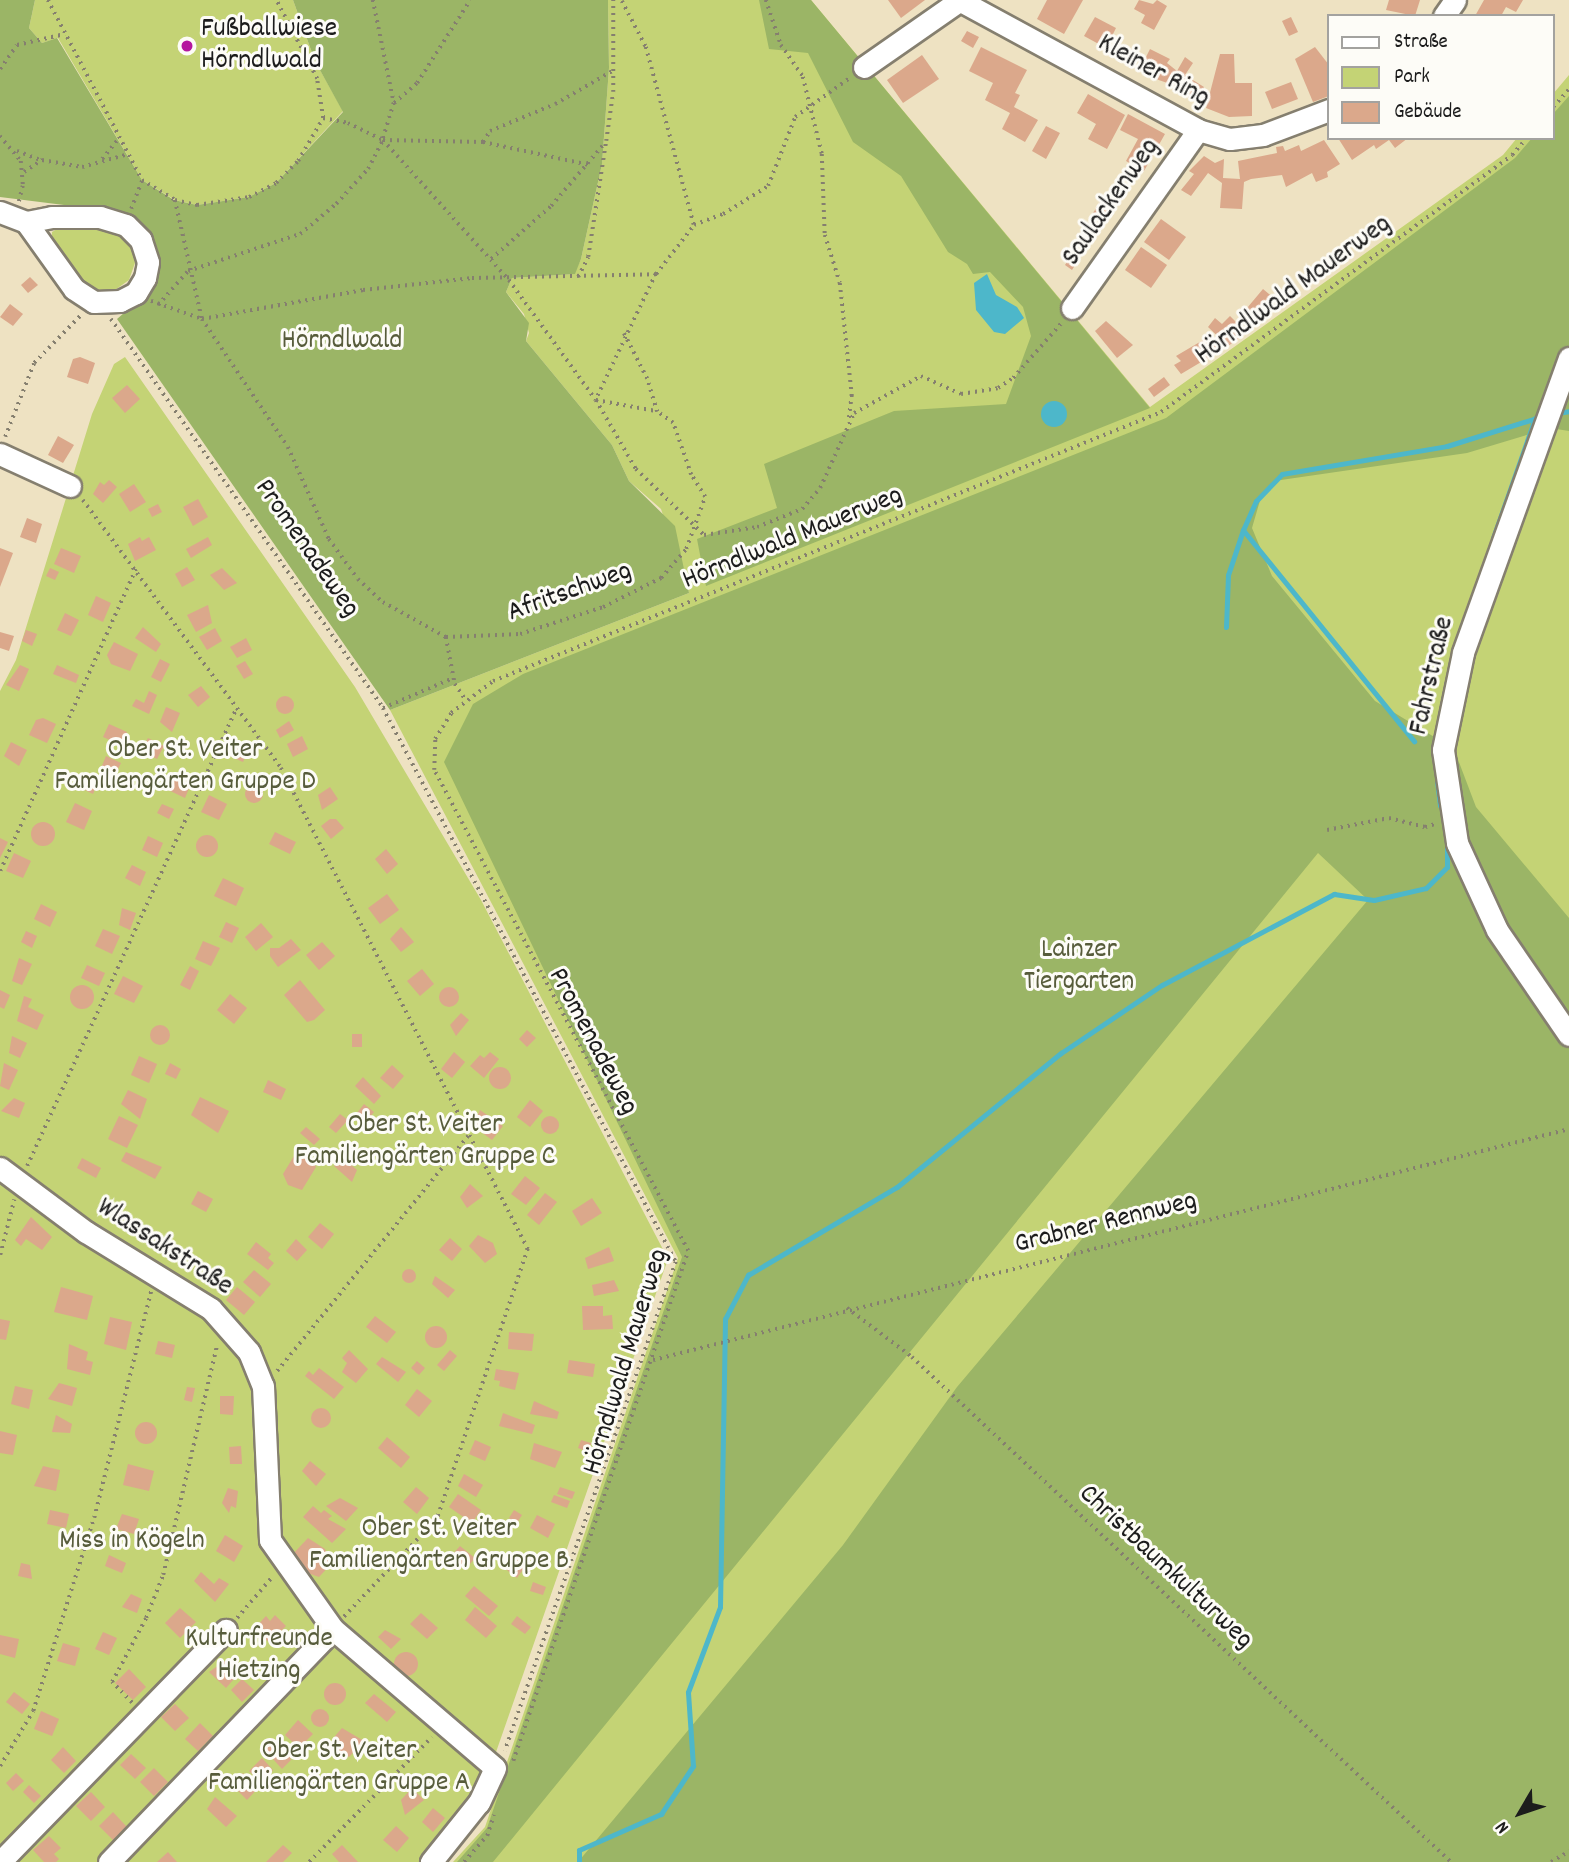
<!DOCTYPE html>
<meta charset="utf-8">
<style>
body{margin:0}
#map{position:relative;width:1569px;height:1862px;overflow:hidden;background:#eee2c2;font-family:Dekko,sans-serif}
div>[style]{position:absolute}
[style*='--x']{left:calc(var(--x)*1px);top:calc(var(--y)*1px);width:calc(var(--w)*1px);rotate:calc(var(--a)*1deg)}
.green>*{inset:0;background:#c4d375}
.forest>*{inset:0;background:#9bb566}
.water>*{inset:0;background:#4db7ca}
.round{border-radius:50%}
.stream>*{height:5px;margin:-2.5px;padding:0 2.5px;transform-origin:2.5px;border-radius:2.5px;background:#4db7ca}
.building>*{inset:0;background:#dba88b}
.path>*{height:3.5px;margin-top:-1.75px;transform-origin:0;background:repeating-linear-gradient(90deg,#857f6f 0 2px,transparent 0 7px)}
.roads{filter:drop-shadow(2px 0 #857f6f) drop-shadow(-2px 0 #857f6f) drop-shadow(0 2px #857f6f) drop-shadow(0 -2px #857f6f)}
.minor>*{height:21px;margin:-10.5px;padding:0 10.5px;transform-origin:10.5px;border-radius:10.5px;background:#fff}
.dots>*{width:19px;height:19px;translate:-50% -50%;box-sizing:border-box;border:4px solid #fdfcf7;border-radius:50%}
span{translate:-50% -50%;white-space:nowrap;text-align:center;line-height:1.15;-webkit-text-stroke:6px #fdfcf7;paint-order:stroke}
.poi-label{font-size:28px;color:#1c1c1c}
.left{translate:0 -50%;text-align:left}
.street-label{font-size:28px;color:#1c1c1c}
.park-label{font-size:28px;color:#575c3b}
.legend{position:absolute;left:1327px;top:14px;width:228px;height:126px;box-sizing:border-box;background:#fdfcf7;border:2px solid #a3a29f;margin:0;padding:9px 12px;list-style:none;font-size:21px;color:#1c1c1c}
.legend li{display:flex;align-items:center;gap:14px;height:35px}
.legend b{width:35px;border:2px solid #a3a29f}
.north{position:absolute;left:1485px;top:1778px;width:70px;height:70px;-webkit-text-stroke:5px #fdfcf7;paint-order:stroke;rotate:231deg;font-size:19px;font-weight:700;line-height:28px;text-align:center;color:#1c1c1c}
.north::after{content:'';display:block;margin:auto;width:24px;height:32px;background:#1c1c1c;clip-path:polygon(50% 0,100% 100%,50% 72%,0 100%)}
</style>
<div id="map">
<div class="green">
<div style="clip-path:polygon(35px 0,293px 0,315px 61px,343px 111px,276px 183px,249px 197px,197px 205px,175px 200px,142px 180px,58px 38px,42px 43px,29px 28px)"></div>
<div style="clip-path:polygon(608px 0,811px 0,1150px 407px,1503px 155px,1517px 138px,1553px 138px,1553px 94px,1569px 75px,1569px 1862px,453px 1862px,485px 1827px,678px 1258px,390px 710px,689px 593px,661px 509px,629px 481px,612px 445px,526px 341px,529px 333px,524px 314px,506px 292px,512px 278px,574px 274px,581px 259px,602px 164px,609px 68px)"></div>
<div style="clip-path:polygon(62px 226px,113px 229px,130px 240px,136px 260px,129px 280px,115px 290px,98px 290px,83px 282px,52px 240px,52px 232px)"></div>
<div style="clip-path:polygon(125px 357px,355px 687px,481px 900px,668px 1259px,495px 1755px,335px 1617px,276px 1534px,253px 1342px,204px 1290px,86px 1221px,0 1157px,0 691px,16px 660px,92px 414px,114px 364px)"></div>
<div style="clip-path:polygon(0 1182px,197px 1308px,227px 1337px,247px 1369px,256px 1401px,261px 1542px,309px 1611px,486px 1772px,468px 1808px,423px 1862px,0 1862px)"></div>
</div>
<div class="forest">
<div style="clip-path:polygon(0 0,35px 0,29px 28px,42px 43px,57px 38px,142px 180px,174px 200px,197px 205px,249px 197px,276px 183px,343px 112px,315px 61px,293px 0,608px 0,609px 68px,602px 164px,581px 259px,575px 274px,512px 278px,506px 292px,529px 323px,526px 341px,612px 445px,629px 481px,675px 526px,689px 593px,390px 710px,117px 319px,146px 294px,154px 249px,145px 226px,120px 212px,0 197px)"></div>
<div style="clip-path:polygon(759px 0,811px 0,1150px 408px,706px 586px,697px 539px,777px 508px,764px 464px,894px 411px,1006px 404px,1031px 336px,1023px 307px,990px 272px,973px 274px,967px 264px,948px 252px,901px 176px,853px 142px,808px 53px,769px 49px)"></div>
<div style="clip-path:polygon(1569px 96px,1569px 431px,1550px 428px,1467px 453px,1274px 481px,1261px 497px,1252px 528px,1272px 576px,1375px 701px,1454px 749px,1476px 807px,1569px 918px,1569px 1862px,578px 1862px,843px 1545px,957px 1387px,1368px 900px,1318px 853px,493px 1862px,457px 1862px,487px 1828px,682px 1257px,444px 762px,473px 704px,523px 674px,1166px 418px,1515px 158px,1532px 138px,1553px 138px,1553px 114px)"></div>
</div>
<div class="water">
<div style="clip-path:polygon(987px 274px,996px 295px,1017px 307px,1024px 318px,1005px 334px,994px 332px,976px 310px,974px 283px)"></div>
<div class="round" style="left:1041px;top:401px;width:26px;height:26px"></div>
</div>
<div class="stream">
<div style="--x:1557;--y:413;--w:12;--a:-9"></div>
<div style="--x:1243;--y:530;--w:272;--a:51"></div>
<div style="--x:1493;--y:538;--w:127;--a:-70.7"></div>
<div style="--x:1226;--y:627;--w:52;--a:-87.8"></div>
<div style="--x:1228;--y:575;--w:47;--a:-71.6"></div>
<div style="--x:1243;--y:530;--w:32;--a:-66"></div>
<div style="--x:1256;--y:501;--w:37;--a:-46"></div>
<div style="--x:1282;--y:474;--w:167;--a:-9.6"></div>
<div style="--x:1447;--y:446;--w:101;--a:-17.4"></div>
<div style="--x:1438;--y:726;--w:46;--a:-78.7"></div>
<div style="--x:1437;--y:781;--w:25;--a:83"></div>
<div style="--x:579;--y:1862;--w:12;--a:-90"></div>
<div style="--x:579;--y:1850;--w:90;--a:-23.7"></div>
<div style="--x:661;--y:1814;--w:58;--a:-56.3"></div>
<div style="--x:693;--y:1766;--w:74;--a:-93.9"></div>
<div style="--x:688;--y:1692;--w:91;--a:-69.4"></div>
<div style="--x:720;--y:1607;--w:288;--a:-89"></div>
<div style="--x:725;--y:1319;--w:50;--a:-62.4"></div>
<div style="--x:748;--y:1275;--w:173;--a:-30.6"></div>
<div style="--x:897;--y:1187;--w:212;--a:-39.3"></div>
<div style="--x:1061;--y:1053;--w:122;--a:-34"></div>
<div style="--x:1162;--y:985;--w:195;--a:-27.9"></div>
<div style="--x:1334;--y:894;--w:40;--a:8.5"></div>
<div style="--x:1374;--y:900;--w:53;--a:-13"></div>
<div style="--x:1426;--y:888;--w:30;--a:-45"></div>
<div style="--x:1447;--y:867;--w:26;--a:-90"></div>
</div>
<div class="building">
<div style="clip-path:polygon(888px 0,925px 0,901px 18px)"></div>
<div style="clip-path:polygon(1047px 0,1083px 0,1064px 34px,1037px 19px)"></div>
<div style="clip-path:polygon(1139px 0,1153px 4px,1157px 0,1167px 6px,1154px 30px,1141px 23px,1145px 15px,1134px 9px)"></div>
<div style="clip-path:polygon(1389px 0,1420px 0,1415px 16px,1386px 10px)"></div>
<div style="clip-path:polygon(1484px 0,1523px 0,1516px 12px,1506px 7px,1501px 16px,1475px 16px)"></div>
<div style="clip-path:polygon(1095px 17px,1116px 28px,1106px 48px,1084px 36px)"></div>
<div style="clip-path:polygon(1291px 17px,1298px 32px,1289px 36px,1282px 21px)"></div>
<div style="clip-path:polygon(967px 31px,979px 37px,973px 48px,961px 41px)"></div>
<div style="clip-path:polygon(981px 47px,1027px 70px,1015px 93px,1020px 95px,1014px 107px,1038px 120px,1025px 142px,1002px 129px,1010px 113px,985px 100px,993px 83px,969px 71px)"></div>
<div style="clip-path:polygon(1315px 47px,1329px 65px,1329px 96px,1313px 102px,1295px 59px)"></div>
<div style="clip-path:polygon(1150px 49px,1170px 59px,1167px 63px,1177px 71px,1185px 57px,1193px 63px,1185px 75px,1204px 87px,1198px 103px,1177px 91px,1179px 87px,1150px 77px,1152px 73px,1141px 67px)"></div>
<div style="clip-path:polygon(1220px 54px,1234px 54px,1235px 83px,1252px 83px,1252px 116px,1229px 117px,1206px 108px)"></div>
<div style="clip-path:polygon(922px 55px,939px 79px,903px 103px,887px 80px)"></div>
<div style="clip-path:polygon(1291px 82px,1298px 99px,1272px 109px,1265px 92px)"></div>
<div style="clip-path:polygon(1088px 94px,1125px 115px,1107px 149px,1088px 139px,1096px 124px,1077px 113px)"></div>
<div style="clip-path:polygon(1128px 114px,1165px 134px,1144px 171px,1126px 161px,1138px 139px,1120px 130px)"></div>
<div style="clip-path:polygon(1046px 126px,1060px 133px,1046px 159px,1032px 151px)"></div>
<div style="clip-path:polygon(1338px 138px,1408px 138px,1395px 148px,1389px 140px,1376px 149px,1374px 145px,1352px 160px)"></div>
<div style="clip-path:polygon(1324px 140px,1340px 164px,1327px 172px,1328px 177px,1316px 182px,1312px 173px,1286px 187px,1282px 175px,1251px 179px,1244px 182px,1242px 209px,1220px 208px,1222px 183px,1208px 173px,1191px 196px,1181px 190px,1194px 174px,1189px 171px,1204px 156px,1215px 163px,1224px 159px,1223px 178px,1240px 179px,1238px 161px,1277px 153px,1276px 147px,1283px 146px,1285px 151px,1299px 145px,1301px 151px)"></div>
<div style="clip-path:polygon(1106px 193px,1117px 200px,1104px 221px,1093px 213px)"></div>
<div style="clip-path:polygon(1161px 219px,1186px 237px,1169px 260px,1144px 242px)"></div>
<div style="clip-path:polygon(1141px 247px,1167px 265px,1151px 288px,1125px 270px)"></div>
<div style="clip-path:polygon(1072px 254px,1079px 259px,1072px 270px,1065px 265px)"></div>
<div style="clip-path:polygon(30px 277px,38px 285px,28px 293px,21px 285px)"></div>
<div style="clip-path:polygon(1263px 289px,1275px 299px,1270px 305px,1274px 309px,1257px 326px,1242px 314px)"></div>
<div style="clip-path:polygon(10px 304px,23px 314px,13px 326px,0 317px)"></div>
<div style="clip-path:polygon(1230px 316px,1247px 333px,1228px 346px,1208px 327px,1215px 318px,1222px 324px)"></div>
<div style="clip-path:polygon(1106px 321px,1133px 345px,1117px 358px,1095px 331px)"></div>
<div style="clip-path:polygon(1210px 336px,1223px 349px,1181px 374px,1174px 365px,1181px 361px,1176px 356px)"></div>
<div style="clip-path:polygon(80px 357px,95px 363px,88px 384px,67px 377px,73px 359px)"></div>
<div style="clip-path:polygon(1164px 377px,1170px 385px,1154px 397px,1148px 389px)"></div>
<div style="clip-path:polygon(127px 385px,140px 399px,125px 413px,112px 398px)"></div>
<div style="clip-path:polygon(58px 436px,74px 445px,63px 463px,48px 455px)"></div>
<div style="clip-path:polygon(109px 480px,117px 487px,103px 503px,93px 494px,100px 482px,104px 485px)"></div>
<div style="clip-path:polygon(134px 484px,146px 502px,130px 512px,119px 494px)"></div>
<div style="clip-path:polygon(198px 499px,208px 517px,193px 526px,183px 507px)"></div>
<div style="clip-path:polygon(158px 504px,162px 512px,152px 517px,148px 509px)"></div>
<div style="clip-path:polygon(27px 518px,42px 524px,36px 543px,20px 537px)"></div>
<div style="clip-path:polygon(140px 537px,142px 541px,149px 537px,156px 550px,135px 561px,128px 544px)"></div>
<div style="clip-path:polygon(208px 537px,212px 545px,191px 558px,186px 549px)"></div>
<div style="clip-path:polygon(0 548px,13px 553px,0 587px)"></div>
<div style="clip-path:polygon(61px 548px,81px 556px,74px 573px,54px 564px)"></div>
<div style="clip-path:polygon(187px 567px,195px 580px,182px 587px,175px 574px)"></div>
<div style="clip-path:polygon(50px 568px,59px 572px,55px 580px,46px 576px)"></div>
<div style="clip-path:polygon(222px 568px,237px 583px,224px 590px,210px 575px)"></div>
<div style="clip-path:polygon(96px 596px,111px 603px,103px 622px,88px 615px)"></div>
<div style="clip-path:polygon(208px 605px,212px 623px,196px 632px,187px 615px)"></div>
<div style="clip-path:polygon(65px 613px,79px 620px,71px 636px,57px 630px)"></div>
<div style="clip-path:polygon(143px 627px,161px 644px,156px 652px,135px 638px)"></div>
<div style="clip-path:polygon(215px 628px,222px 641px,207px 650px,199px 637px)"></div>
<div style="clip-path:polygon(26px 630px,37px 634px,32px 646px,22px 641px)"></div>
<div style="clip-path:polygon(0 632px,14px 636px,9px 651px,0 648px)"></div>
<div style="clip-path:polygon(246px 638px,252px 650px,237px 658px,230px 647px)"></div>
<div style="clip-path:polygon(114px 642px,138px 654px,130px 671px,111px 664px,107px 655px)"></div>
<div style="clip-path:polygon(160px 659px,170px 664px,161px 682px,151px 677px)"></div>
<div style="clip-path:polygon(245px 661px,253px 674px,244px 679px,236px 666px)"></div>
<div style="clip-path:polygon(20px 665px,29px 669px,19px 691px,6px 685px)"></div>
<div style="clip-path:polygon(57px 665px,79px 675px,76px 683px,53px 674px)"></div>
<div style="clip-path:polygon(201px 686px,210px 697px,198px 707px,188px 695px)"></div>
<div style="clip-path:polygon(149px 691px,157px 695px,149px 714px,132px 706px,136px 699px,144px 703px)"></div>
<div class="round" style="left:276px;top:696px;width:18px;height:18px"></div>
<div style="clip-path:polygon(166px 707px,180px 713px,172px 732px,160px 722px)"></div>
<div style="clip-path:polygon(43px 718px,56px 724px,47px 743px,29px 735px,36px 720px)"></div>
<div style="clip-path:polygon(289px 721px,294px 730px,280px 738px,276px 730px)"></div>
<div style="clip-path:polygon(109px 724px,127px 732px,121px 745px,103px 737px)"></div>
<div style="clip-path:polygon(302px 736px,308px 749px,293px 757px,287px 744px)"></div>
<div style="clip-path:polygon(148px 738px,164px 746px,157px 759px,141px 751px)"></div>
<div style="clip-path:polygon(231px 738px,250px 747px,243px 762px,225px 754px)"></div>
<div style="clip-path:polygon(11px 742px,27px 750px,19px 766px,4px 756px)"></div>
<div style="clip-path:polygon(106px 756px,121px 763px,115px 775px,101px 768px)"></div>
<div style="clip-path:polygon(80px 774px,98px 782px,93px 794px,75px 785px)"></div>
<div style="clip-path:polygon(169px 777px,190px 786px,185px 798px,164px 788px)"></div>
<div class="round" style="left:245px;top:785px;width:18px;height:18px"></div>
<div style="clip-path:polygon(330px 787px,338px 799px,322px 810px,318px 795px)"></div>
<div style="clip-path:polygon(209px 795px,227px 804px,219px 820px,201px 812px)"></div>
<div style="clip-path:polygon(75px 803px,92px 811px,84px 830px,66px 822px)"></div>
<div style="clip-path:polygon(162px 804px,174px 809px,169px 819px,157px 813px)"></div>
<div style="clip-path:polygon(330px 819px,336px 819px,344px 828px,331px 839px,321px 826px)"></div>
<div class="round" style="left:31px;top:822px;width:24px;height:24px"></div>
<div style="clip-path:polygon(275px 832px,296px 842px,290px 854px,269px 844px)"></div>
<div class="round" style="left:196px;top:835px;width:22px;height:22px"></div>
<div style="clip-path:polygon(148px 836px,163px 843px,157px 857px,142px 850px)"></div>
<div style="clip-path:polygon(0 838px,8px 842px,0 858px)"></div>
<div style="clip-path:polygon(386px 849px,398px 864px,387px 874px,375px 859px)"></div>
<div style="clip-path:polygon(14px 853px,31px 861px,23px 878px,6px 871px)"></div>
<div style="clip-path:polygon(132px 865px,146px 872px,140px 886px,125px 878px)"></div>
<div style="clip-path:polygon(223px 878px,244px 888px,236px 906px,214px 896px)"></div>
<div style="clip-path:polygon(387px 894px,399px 910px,380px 924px,368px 908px)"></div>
<div style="clip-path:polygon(41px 904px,57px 912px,50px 927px,34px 919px)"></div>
<div style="clip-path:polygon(122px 908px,136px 913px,130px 930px,119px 925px)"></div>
<div style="clip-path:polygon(226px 922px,239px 928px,232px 943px,219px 937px)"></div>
<div style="clip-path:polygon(261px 923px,273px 937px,256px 951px,245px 937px)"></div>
<div style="clip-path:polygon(401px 927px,414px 942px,401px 952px,390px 939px)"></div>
<div style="clip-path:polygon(103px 929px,120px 936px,112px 954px,95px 946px)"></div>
<div style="clip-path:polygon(26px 931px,37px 936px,32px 948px,21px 942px)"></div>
<div style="clip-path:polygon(291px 939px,301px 950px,278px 967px,270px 956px,270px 948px,279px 948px)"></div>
<div style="clip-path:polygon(203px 941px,220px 948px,211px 966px,195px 959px)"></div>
<div style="clip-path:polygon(322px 942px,335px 956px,319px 970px,306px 955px)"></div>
<div style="clip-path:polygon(19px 958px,32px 964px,22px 985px,12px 981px)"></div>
<div style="clip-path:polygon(87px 965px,105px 973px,99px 986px,81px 978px)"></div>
<div style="clip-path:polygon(190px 966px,199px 971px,190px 990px,180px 985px)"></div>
<div style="clip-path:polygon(422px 969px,434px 984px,420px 996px,407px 981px)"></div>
<div style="clip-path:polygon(123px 976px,143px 986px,134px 1003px,114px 994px)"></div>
<div style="clip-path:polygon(300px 980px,325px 1010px,314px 1020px,307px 1022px,284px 995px)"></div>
<div class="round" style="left:70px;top:985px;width:24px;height:24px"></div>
<div class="round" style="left:439px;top:987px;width:20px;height:20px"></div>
<div style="clip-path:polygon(0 990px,10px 995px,4px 1009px,0 1007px)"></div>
<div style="clip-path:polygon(230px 994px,247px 1008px,234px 1024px,217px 1010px)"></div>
<div style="clip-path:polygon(24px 996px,32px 999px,28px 1007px,44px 1015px,37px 1030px,17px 1021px)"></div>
<div style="clip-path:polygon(461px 1013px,469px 1020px,456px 1036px,450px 1025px)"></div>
<div class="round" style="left:150px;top:1025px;width:20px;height:20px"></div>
<div style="clip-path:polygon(527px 1030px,536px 1038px,527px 1047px,519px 1039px)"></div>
<div style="clip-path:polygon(352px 1034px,362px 1034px,362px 1047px,352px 1047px)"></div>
<div style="clip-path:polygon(12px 1036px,27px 1043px,20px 1058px,9px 1053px)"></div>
<div style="clip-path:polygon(454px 1052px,465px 1062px,452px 1078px,441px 1069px)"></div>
<div style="clip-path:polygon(490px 1052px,499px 1059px,484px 1078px,470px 1066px,480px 1055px,484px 1058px)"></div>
<div style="clip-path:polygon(139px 1056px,157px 1064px,149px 1083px,131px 1075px)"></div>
<div style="clip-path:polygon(4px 1063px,18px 1070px,9px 1090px,0 1086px)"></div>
<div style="clip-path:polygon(170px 1063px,181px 1069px,176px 1079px,165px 1074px)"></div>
<div style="clip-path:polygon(392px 1065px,404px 1076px,393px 1089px,380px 1078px)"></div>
<div class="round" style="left:489px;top:1067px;width:22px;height:22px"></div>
<div style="clip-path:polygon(363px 1077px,381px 1096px,374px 1104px,355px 1086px)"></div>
<div style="clip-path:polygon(268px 1080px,286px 1089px,281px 1100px,263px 1092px)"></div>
<div style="clip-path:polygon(128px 1090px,147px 1099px,140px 1119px,121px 1104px)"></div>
<div style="clip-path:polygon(200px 1097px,229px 1111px,218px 1133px,191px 1115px)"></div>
<div style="clip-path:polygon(14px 1098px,25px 1103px,19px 1118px,1px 1111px)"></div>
<div style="clip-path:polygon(530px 1100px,543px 1111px,530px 1127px,517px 1117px)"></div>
<div style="clip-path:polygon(364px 1104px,374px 1112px,363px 1126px,353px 1118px)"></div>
<div style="clip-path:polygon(480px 1110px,503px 1126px,492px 1140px,473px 1126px)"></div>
<div style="clip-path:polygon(340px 1114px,348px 1120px,336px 1133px,329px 1127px)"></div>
<div class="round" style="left:541px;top:1116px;width:18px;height:18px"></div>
<div style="clip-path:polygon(119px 1116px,138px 1125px,127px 1148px,108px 1139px)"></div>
<div style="clip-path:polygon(306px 1127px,320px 1139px,314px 1145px,300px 1133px)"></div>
<div style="clip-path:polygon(297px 1151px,311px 1157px,316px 1167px,302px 1190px,288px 1185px,283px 1174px)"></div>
<div style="clip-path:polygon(126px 1152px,162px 1167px,155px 1179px,121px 1161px)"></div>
<div style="clip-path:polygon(342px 1157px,357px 1170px,352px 1182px,334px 1166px)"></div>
<div style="clip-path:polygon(82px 1158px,101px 1168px,96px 1178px,77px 1168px)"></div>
<div style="clip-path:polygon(525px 1176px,540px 1188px,526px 1205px,511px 1194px)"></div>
<div style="clip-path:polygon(470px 1184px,483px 1196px,467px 1208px,460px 1197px)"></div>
<div style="clip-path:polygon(198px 1191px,213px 1199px,206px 1212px,191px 1204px)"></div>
<div style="clip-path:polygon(545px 1193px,557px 1202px,539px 1225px,527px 1215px)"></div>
<div style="clip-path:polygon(592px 1198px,602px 1213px,581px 1226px,572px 1211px)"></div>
<div style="clip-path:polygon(31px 1217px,52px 1237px,42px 1250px,26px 1239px,21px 1246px,15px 1240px)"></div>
<div style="clip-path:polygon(320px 1223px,334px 1234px,322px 1249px,308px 1237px)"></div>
<div style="clip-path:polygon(478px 1235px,493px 1243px,497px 1254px,485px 1263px,469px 1246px)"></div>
<div style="clip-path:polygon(450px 1238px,462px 1249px,452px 1261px,439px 1250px)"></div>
<div style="clip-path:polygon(296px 1239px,307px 1250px,297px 1261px,286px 1251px)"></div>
<div style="clip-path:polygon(256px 1242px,271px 1254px,268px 1258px,274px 1263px,268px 1270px,247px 1254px)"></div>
<div style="clip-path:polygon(609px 1247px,614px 1261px,588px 1269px,585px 1258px)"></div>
<div class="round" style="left:402px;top:1269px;width:14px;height:14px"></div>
<div style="clip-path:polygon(254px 1270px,271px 1284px,260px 1297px,243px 1282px)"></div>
<div style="clip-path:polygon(435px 1276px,455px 1290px,448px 1298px,432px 1284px)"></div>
<div style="clip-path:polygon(614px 1280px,619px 1291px,594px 1296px,592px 1285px)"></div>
<div style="clip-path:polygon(61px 1287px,93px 1296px,87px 1320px,54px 1312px)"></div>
<div style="clip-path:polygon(237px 1287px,255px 1302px,244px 1315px,226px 1300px)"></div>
<div style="clip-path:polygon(582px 1306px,603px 1306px,603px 1316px,612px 1315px,613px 1329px,583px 1330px)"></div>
<div style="clip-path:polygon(375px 1316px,396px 1332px,387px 1343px,366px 1327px)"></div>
<div style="clip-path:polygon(110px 1317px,132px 1322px,126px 1350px,104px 1344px)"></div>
<div style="clip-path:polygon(0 1319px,10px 1321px,6px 1340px,0 1339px)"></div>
<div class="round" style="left:425px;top:1326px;width:22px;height:22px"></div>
<div style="clip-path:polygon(509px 1332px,534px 1334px,532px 1351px,508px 1349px)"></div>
<div style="clip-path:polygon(158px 1341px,175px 1345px,172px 1358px,155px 1354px)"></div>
<div style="clip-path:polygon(69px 1344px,88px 1352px,86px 1360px,93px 1362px,90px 1375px,67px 1369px)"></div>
<div style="clip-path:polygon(349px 1350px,368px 1369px,356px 1383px,342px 1372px,347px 1363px,342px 1358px)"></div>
<div style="clip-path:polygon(450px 1350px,457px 1356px,444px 1371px,437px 1365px)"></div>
<div style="clip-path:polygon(382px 1357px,406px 1372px,398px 1382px,376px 1364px)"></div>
<div style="clip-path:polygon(569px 1360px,595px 1364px,593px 1377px,567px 1373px)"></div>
<div style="clip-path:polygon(417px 1361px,425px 1368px,419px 1375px,411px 1368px)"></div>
<div style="clip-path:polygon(319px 1368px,344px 1387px,334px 1399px,305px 1376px,309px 1371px,313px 1375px)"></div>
<div style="clip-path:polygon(496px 1369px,519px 1373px,515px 1390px,499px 1386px,500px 1381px,494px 1380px)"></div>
<div style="clip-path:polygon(59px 1383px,77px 1388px,72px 1406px,48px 1399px)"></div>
<div style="clip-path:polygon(15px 1386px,33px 1390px,29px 1409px,11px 1404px)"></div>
<div style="clip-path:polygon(187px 1387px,195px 1388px,192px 1402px,184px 1400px)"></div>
<div style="clip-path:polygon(417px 1389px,432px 1401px,419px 1417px,405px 1405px)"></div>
<div style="clip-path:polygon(220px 1396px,234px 1396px,233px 1415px,220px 1414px)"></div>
<div style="clip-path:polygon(534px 1401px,559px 1412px,557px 1419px,530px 1414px)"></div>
<div class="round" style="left:311px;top:1408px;width:20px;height:20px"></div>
<div style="clip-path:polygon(503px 1413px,535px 1425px,532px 1434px,499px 1426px)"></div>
<div style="clip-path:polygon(56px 1415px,72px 1424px,70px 1433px,52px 1432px)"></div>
<div class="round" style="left:135px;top:1422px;width:22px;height:22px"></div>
<div style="clip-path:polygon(0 1431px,17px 1435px,13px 1455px,0 1453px)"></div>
<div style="clip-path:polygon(387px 1437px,410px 1457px,401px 1468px,378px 1448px)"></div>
<div style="clip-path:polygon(475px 1440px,491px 1447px,485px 1461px,469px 1454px)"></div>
<div style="clip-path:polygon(581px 1440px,591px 1443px,588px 1452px,578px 1448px)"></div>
<div style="clip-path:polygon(534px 1443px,562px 1452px,555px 1468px,530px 1459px)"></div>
<div style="clip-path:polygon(241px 1446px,242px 1464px,230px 1464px,229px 1447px)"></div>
<div style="clip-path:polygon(310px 1461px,326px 1474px,316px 1486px,302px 1471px)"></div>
<div style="clip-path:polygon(128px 1464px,154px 1471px,149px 1491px,123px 1485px)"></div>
<div style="clip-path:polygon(43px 1466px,60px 1470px,56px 1491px,34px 1486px)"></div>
<div style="clip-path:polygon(464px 1474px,483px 1485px,476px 1497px,458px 1486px)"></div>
<div style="clip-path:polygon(416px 1487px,429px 1498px,417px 1514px,403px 1502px)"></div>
<div style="clip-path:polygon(560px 1487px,575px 1492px,572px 1499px,557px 1494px)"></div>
<div style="clip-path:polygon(228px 1488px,238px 1491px,236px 1508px,231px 1506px,229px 1513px,222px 1503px)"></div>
<div style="clip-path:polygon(458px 1494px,481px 1510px,472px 1523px,449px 1507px)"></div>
<div style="clip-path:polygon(554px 1495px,570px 1501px,567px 1508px,551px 1502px)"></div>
<div style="clip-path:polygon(340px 1498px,358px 1508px,346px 1521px,326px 1506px)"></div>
<div style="clip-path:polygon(313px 1506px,321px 1513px,324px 1510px,332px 1516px,328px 1519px,346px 1529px,332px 1543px,303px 1517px)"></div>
<div style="clip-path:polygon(50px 1510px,69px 1514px,66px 1528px,47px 1524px)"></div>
<div style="clip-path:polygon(514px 1510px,522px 1515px,517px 1523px,509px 1518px)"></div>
<div style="clip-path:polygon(122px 1514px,139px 1519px,134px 1534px,116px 1529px)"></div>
<div style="clip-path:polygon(537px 1515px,555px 1524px,548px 1538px,530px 1528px)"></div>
<div style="clip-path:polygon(225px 1535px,243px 1546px,234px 1562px,216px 1551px)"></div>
<div style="clip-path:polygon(308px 1538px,325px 1549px,331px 1564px,319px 1577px,305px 1572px,291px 1556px)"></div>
<div style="clip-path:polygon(460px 1546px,475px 1558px,465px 1570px,450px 1557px)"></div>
<div style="clip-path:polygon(109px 1555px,126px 1563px,122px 1573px,105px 1566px)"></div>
<div style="clip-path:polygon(510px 1556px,527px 1564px,517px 1578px,502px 1566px)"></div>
<div style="clip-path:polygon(21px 1563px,30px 1565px,32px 1579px,18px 1576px)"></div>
<div style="clip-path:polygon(201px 1572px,214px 1584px,219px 1578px,229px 1584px,215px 1602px,194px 1581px)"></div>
<div style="clip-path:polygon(533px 1582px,546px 1587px,543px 1595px,530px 1591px)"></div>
<div style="clip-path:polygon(474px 1586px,498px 1606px,489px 1616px,465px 1596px)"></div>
<div style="clip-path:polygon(131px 1594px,142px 1599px,137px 1613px,122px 1607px)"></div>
<div style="clip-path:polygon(475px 1607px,497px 1626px,486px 1638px,465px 1620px)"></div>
<div style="clip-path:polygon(180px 1608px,196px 1622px,180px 1638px,165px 1623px)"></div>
<div style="clip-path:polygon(421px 1613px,438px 1628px,427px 1639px,410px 1624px)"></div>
<div style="clip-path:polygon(275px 1615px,286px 1626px,270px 1643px,254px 1629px,266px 1616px,270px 1621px)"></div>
<div style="clip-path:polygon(517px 1616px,531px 1627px,525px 1634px,511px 1624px)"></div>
<div style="clip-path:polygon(385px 1630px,401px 1639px,391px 1649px,378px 1637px)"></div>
<div style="clip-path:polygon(103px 1632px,117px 1638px,109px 1655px,95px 1649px)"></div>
<div style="clip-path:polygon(0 1635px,19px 1639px,15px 1658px,0 1654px)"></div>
<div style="clip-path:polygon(63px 1643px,80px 1648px,75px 1666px,57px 1661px)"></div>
<div class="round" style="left:394px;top:1652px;width:24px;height:24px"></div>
<div style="clip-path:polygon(229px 1658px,242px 1670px,226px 1688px,209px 1672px)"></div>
<div style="clip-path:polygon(129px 1669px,146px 1687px,133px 1700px,115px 1683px)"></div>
<div style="clip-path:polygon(242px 1679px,254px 1690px,242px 1702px,231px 1690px)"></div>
<div class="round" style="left:324px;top:1683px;width:22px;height:22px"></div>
<div style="clip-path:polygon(14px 1692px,30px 1704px,22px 1714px,6px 1702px)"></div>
<div style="clip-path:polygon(374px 1694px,396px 1712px,387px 1722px,365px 1703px)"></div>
<div style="clip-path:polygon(175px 1704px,189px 1718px,175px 1731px,161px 1717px)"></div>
<div class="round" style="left:311px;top:1709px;width:18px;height:18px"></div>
<div style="clip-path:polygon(41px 1711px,59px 1719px,52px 1736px,34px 1729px)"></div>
<div style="clip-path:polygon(298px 1720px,313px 1734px,299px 1748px,285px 1735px)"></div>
<div style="clip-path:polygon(200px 1723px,213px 1736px,198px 1751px,185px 1739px)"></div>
<div style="clip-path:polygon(342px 1728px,364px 1741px,349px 1757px,334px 1747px,335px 1736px)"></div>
<div style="clip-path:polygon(272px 1738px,288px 1751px,291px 1760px,282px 1769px,262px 1747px)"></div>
<div style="clip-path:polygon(63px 1747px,76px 1761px,64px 1773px,51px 1760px)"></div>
<div style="clip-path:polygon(131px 1754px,146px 1768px,135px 1779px,120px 1765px)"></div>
<div style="clip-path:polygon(262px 1758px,273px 1770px,264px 1786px,249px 1771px)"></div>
<div style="clip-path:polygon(154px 1768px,168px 1782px,154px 1796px,140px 1782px)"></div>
<div style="clip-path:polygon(16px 1773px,24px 1781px,13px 1791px,6px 1783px)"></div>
<div style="clip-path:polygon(243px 1773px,258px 1788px,247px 1800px,232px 1785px)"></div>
<div style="clip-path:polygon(29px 1785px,41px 1796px,34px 1803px,23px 1792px)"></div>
<div style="clip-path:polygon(412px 1788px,424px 1800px,405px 1815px,401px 1800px)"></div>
<div style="clip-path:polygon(91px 1792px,105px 1807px,91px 1821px,76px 1806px)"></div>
<div style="clip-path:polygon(215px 1797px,237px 1816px,226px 1827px,207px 1809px)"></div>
<div style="clip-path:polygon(433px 1808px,445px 1818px,433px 1832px,422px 1822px)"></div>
<div style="clip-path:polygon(113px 1812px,127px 1827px,113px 1840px,99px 1826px)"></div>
<div style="clip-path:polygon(396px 1826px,409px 1838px,397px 1852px,383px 1840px)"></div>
<div style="clip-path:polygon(49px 1836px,61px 1848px,54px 1854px,59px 1859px,56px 1862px,44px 1862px,33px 1850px)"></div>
<div style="clip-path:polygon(283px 1845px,292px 1853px,283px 1862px,266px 1862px)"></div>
<div style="clip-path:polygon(342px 1845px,358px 1862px,339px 1862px,332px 1854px)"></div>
<div style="clip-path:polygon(168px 1852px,177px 1862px,157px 1862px)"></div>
</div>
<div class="path">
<div style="--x:48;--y:0;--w:203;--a:62.4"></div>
<div style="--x:142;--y:180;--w:39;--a:31"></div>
<div style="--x:175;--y:200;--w:23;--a:13"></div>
<div style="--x:197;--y:205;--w:53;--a:-8.7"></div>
<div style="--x:249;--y:197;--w:30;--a:-27"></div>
<div style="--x:276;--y:183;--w:31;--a:-45"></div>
<div style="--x:298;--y:161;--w:50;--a:-59.8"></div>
<div style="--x:323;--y:118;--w:39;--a:-99"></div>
<div style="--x:317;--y:79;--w:89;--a:-117.4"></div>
<div style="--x:373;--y:0;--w:105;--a:78.5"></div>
<div style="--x:394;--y:103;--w:39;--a:107"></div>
<div style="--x:383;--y:140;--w:188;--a:48"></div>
<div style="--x:509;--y:280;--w:148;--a:54.1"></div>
<div style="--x:596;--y:400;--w:80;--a:59.9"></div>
<div style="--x:636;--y:469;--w:95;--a:44.1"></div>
<div style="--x:704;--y:535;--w:54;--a:-8.6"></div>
<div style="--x:757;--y:527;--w:48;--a:-21.8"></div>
<div style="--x:802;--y:509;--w:28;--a:-49"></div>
<div style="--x:820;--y:488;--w:82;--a:-65.6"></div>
<div style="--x:854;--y:413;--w:77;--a:-28.9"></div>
<div style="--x:921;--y:376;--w:44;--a:24.2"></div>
<div style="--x:961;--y:394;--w:37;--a:-9"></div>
<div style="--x:998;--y:388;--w:18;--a:-34"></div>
<div style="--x:1013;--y:378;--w:76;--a:-48.7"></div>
<div style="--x:766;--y:0;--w:47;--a:71.6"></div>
<div style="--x:781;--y:45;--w:39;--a:55"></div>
<div style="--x:803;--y:77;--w:79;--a:76.1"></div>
<div style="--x:822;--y:154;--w:81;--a:87.9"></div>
<div style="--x:825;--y:235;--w:50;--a:72.6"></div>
<div style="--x:840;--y:283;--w:113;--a:83.9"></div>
<div style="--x:852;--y:395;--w:25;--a:97"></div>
<div style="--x:622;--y:1;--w:52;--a:62.4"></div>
<div style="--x:646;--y:47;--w:184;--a:74.9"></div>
<div style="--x:0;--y:69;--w:29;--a:-55"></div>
<div style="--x:17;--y:45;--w:49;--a:-12.9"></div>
<div style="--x:394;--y:103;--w:30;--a:-41"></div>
<div style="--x:417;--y:83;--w:98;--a:-57.4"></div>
<div style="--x:1553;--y:107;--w:24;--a:-48"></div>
<div style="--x:323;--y:118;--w:25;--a:11"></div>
<div style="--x:348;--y:123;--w:39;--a:26"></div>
<div style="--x:383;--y:140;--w:100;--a:1.1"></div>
<div style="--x:483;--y:142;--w:108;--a:12.2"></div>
<div style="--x:0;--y:136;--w:33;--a:50"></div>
<div style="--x:21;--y:161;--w:25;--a:85"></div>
<div style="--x:23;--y:186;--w:16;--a:104"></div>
<div style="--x:483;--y:142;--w:13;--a:-58"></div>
<div style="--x:490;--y:131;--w:70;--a:-22.6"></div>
<div style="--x:555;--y:104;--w:68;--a:-30"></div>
<div style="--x:17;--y:151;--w:26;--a:21"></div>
<div style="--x:102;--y:159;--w:26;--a:-51"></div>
<div style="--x:24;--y:172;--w:22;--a:-34"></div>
<div style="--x:42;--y:160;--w:41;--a:9.9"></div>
<div style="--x:82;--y:167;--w:45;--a:-15.6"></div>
<div style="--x:175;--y:200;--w:122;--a:77.2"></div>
<div style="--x:202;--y:319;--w:154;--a:56.1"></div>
<div style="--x:288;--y:447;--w:101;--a:66"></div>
<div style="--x:329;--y:539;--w:49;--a:54.1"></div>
<div style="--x:358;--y:579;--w:34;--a:43"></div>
<div style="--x:383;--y:602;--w:72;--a:29.1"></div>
<div style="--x:446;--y:637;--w:74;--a:-2.3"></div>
<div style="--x:520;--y:634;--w:87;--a:-18"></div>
<div style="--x:603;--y:607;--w:65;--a:-26.6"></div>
<div style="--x:661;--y:578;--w:38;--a:-49"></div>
<div style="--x:686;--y:549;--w:55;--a:-69.9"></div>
<div style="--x:705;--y:497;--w:26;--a:-122"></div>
<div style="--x:691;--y:475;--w:55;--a:-109.1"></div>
<div style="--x:673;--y:423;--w:19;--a:-145"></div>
<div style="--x:657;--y:412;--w:34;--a:-107"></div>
<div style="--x:647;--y:379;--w:51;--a:-117.1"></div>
<div style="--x:131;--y:209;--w:31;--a:-69"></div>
<div style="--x:491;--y:259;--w:80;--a:-41.5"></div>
<div style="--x:551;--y:206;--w:82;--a:-49.5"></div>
<div style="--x:656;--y:274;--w:140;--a:115.5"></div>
<div style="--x:596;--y:400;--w:61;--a:10.4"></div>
<div style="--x:578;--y:277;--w:22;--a:-63"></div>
<div style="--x:588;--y:257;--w:117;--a:-81.2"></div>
<div style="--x:606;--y:141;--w:49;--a:-81.9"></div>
<div style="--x:613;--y:92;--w:92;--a:-90"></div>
<div style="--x:151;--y:301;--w:54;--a:19.4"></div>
<div style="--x:202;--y:319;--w:164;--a:-10.2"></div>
<div style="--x:363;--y:290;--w:110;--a:-6.3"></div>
<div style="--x:472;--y:278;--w:184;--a:-1.2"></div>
<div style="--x:656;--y:274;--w:62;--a:-52.2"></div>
<div style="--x:694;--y:225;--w:31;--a:-21"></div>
<div style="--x:723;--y:214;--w:53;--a:-31.9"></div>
<div style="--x:768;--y:186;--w:74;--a:-68.6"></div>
<div style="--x:795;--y:117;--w:69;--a:-35.5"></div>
<div style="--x:158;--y:305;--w:45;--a:-48.6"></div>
<div style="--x:188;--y:271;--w:118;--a:-18.3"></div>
<div style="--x:300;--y:234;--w:47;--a:-39.8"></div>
<div style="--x:336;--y:204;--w:47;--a:-47.6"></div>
<div style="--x:368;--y:169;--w:33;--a:-63"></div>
<div style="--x:111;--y:319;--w:475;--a:55"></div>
<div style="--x:383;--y:708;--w:627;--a:62.13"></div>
<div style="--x:676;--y:1262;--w:518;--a:109.27"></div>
<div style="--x:5;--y:437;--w:79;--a:-68.6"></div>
<div style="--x:34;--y:363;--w:66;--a:-45.6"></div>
<div style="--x:83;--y:500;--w:333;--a:53.5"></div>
<div style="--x:281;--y:768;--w:541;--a:62.82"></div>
<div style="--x:528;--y:1249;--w:285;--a:108.6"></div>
<div style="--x:437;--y:1519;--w:135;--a:133.5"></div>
<div style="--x:446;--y:637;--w:48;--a:79.2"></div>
<div style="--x:455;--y:684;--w:18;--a:56"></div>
<div style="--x:383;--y:708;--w:76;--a:-23.2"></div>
<div style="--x:1327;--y:830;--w:63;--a:-11"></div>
<div style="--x:1389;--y:818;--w:37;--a:14"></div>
<div style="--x:1425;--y:827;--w:10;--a:-17"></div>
<div style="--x:0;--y:871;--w:331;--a:-65.8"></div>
<div style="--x:27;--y:1166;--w:503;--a:-65.42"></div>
<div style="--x:0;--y:1255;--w:57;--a:-75.7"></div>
<div style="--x:847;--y:1308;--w:81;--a:37"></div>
<div style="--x:912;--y:1357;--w:739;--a:43.13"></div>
<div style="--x:653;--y:1360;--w:945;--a:-14.15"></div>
<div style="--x:277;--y:1371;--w:303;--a:-50.9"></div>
<div style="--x:237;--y:1618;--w:55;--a:-49.4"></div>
<div style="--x:132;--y:1703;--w:29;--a:-134"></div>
<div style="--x:112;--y:1682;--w:72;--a:-62"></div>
<div style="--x:146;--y:1618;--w:46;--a:-68.4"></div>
<div style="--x:163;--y:1575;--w:236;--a:-76.8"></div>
<div style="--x:513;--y:1761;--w:539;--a:-71.06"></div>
<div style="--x:688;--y:1251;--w:544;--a:-117.84"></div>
<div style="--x:434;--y:770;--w:31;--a:-88"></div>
<div style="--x:435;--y:739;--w:31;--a:-58"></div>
<div style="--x:451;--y:713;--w:53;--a:-37.3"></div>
<div style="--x:493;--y:681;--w:720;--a:-21.93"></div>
<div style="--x:1161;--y:412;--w:435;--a:-36.2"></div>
<div style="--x:1512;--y:155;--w:23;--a:-49"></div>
<div style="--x:0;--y:1766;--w:64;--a:-59"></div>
<div style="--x:33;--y:1711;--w:202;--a:-72.5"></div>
<div style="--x:94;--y:1518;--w:234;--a:-75.9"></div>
<div style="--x:309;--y:1862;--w:175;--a:-45.5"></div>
<div style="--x:464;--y:1862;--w:35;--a:-49"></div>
<div style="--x:487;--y:1836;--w:22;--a:-72"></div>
<div style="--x:1551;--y:1862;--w:21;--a:-31"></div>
</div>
<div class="roads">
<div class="minor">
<div style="--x:959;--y:0;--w:272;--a:28.5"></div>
<div style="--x:1198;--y:130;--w:33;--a:16"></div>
<div style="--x:1230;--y:139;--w:33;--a:-7"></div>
<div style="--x:1263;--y:135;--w:71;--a:-20.7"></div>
<div style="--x:1444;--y:16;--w:19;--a:-55"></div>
<div style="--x:864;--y:67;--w:117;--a:-34.9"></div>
<div style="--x:0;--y:212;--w:28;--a:21"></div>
<div style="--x:26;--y:222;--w:82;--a:54.4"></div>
<div style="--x:74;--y:289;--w:24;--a:33"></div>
<div style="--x:94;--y:302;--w:26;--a:-2"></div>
<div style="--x:120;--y:301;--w:18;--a:-27"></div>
<div style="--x:136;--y:293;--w:17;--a:-59"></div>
<div style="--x:145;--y:278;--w:16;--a:-79"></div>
<div style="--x:148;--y:262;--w:23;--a:-108"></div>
<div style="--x:141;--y:240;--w:21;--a:-135"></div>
<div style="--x:126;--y:225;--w:27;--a:-163"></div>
<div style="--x:100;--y:217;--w:48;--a:180"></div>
<div style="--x:52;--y:217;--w:26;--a:169"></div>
<div style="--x:1072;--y:308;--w:218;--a:-54.7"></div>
<div style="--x:1569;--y:358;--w:313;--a:109.8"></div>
<div style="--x:1463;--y:653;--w:99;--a:101.7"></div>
<div style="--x:1443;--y:750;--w:94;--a:81.4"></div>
<div style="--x:1457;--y:843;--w:96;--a:65.3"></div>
<div style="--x:1497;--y:930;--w:127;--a:55.6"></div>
<div style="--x:0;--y:454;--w:77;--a:24.6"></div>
<div style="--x:0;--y:1168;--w:107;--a:36.7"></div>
<div style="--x:86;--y:1232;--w:147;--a:31.6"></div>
<div style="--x:211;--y:1309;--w:57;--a:48.5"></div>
<div style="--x:249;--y:1352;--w:37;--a:68"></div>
<div style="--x:263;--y:1386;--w:154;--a:87.4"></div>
<div style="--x:270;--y:1540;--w:109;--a:54.7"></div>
<div style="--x:333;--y:1629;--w:213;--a:40.6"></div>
<div style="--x:495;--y:1768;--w:38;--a:115"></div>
<div style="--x:479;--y:1802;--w:77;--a:128.7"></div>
<div style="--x:0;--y:1862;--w:324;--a:-45.8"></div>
<div style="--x:109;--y:1862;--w:323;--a:-46.1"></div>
</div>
</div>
<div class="dots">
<div style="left:187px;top:46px;background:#b5179e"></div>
</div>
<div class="poi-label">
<span class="left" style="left:201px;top:46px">Fußballwiese<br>Hörndlwald</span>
</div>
<div class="street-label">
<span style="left:1153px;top:72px;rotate:29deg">Kleiner Ring</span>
<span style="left:1112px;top:203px;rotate:-55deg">Saulackenweg</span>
<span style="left:1294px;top:291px;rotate:-36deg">Hörndlwald Mauerweg</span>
<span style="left:793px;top:539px;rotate:-22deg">Hörndlwald Mauerweg</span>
<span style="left:306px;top:549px;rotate:55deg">Promenadeweg</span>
<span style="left:570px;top:593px;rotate:-20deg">Afritschweg</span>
<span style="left:1433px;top:676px;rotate:-77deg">Fahrstraße</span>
<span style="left:592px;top:1042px;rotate:62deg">Promenadeweg</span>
<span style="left:1106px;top:1224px;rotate:-14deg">Grabner Rennweg</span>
<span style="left:164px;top:1248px;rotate:33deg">Wlassakstraße</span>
<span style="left:627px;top:1362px;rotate:-73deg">Hörndlwald Mauerweg</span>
<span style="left:1165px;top:1568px;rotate:43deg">Christbaumkulturweg</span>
</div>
<div class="park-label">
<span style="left:342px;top:342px">Hörndlwald</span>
<span style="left:185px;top:767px">Ober St. Veiter<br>Familiengärten Gruppe D</span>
<span style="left:1079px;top:967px">Lainzer<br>Tiergarten</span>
<span style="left:425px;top:1142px">Ober St. Veiter<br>Familiengärten Gruppe C</span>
<span style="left:439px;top:1546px">Ober St. Veiter<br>Familiengärten Gruppe B</span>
<span style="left:132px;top:1542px">Miss in Kögeln</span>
<span style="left:259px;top:1656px">Kulturfreunde<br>Hietzing</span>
<span style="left:339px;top:1768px">Ober St. Veiter<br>Familiengärten Gruppe A</span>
</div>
<ul class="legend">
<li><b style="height:9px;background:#fff"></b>Straße</li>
<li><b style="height:19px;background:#c4d375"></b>Park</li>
<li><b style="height:19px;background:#dba88b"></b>Gebäude</li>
</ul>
<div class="north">N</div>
</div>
